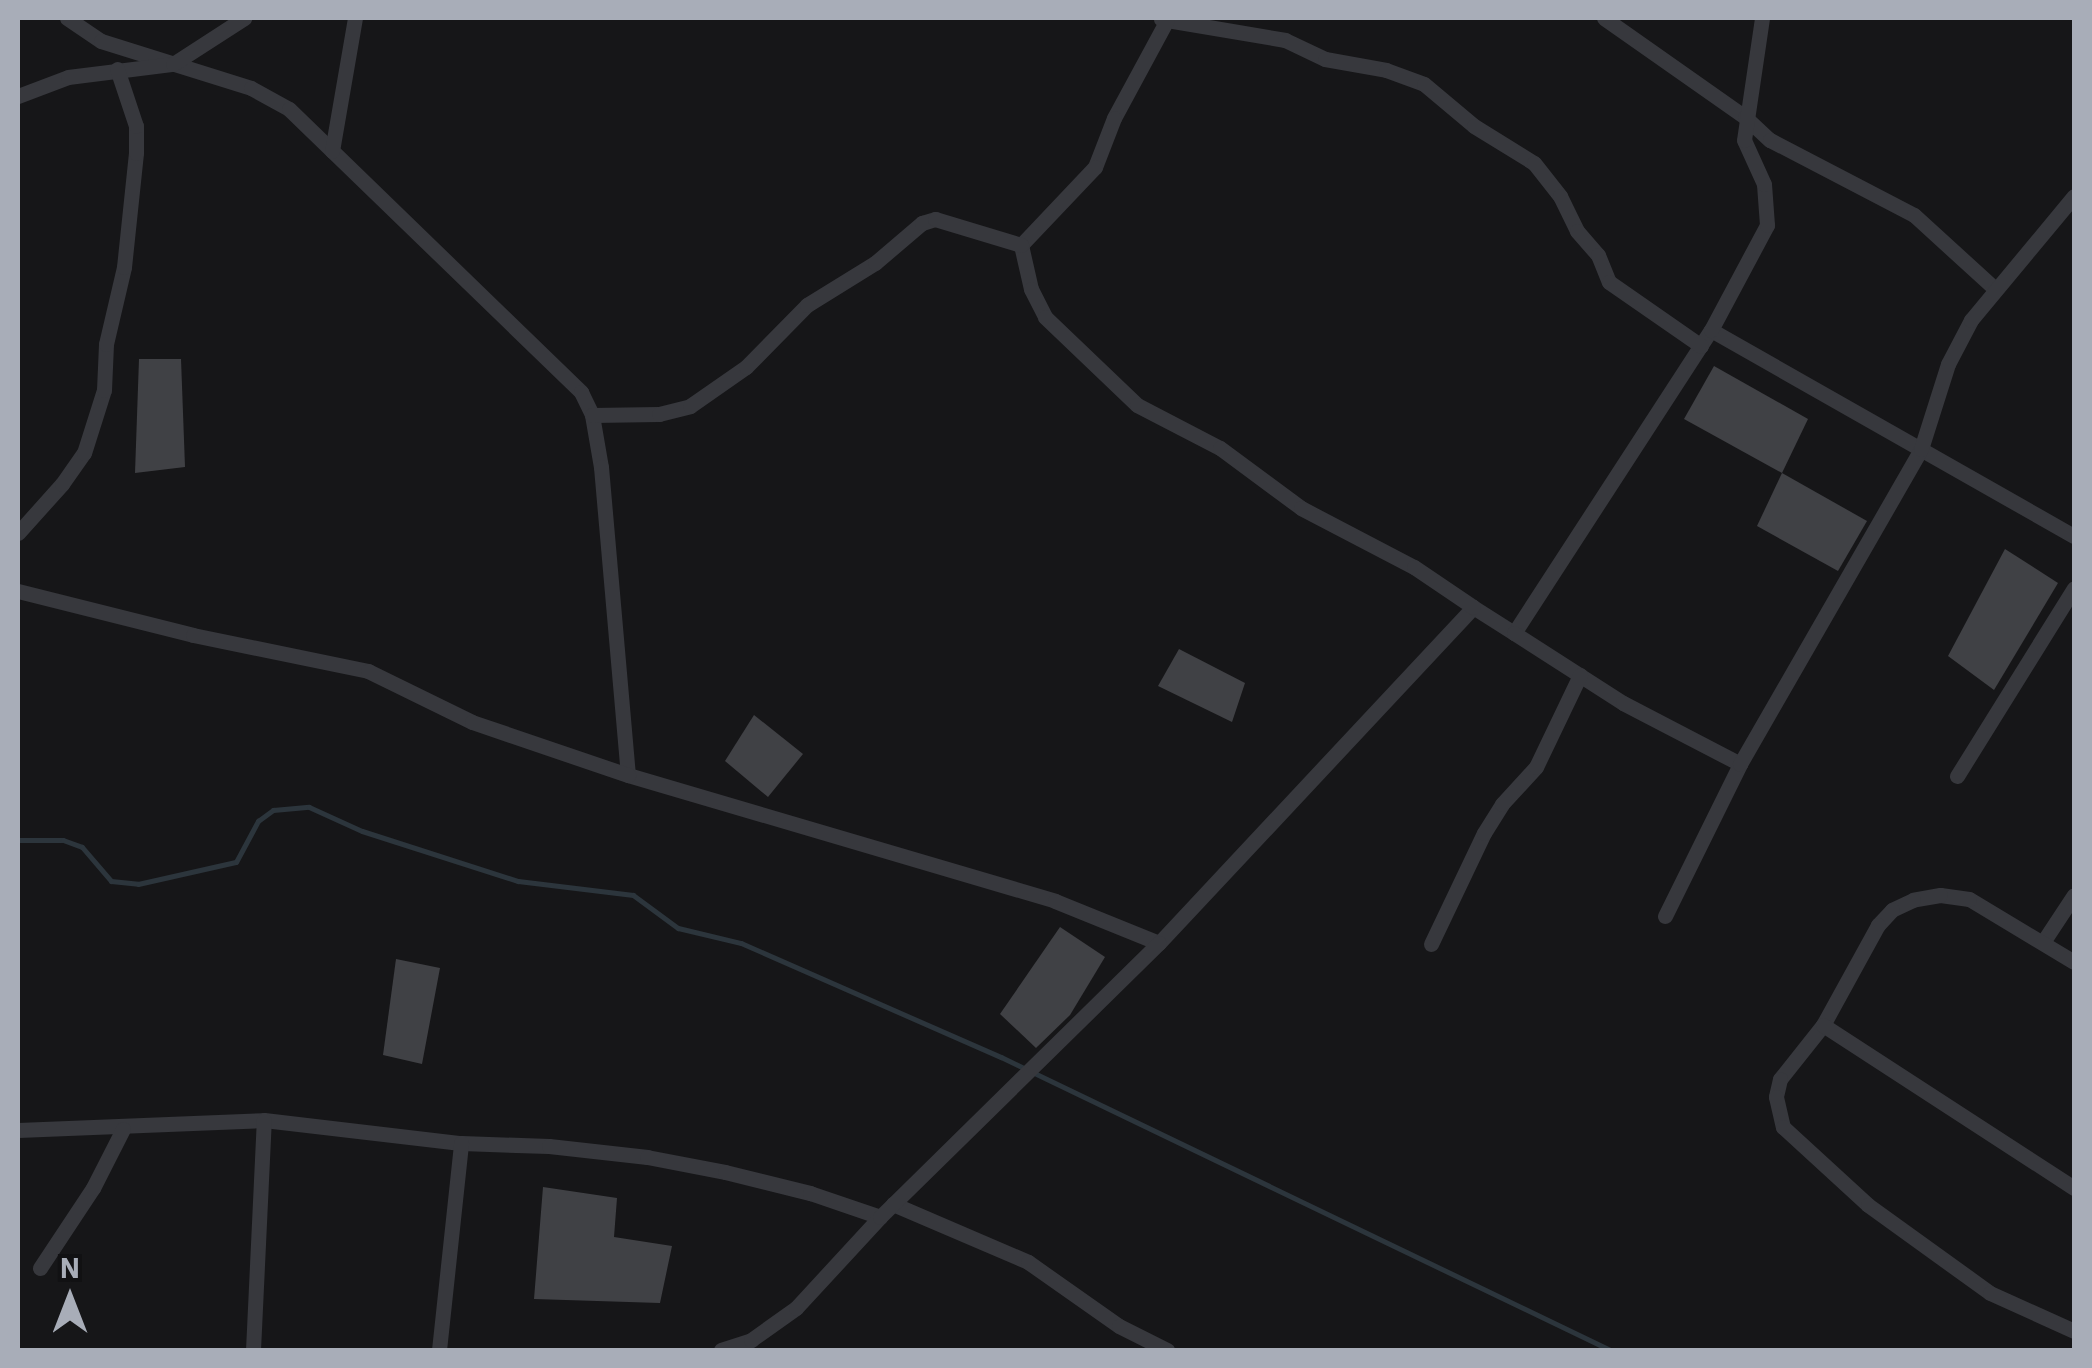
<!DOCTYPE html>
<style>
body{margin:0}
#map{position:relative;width:2092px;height:1368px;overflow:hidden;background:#161618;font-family:"IBM Plex Sans",sans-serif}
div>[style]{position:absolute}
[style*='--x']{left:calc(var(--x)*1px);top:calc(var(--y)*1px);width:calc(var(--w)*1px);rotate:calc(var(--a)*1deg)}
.stream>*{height:5px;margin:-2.5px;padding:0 2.5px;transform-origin:2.5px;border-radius:2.5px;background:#2c353c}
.building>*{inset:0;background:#404145}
.minor>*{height:15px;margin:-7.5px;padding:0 7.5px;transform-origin:7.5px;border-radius:7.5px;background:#37383d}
span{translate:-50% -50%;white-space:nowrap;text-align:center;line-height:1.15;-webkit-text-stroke:10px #111113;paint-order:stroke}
.frame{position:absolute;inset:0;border:20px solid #a8adb8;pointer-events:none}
.north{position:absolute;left:20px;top:1248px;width:100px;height:100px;-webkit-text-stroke:8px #111113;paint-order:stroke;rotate:0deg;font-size:28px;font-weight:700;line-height:40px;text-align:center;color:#a8adb8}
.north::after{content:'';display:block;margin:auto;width:35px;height:45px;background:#a8adb8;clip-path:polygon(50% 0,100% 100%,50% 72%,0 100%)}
</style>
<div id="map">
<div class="stream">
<div style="--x:18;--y:840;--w:45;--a:0"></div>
<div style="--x:63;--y:840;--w:20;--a:20"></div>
<div style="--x:82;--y:847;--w:45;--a:49.5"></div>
<div style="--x:111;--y:881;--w:27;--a:6"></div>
<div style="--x:138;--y:884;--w:100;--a:-12.7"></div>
<div style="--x:236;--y:862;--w:47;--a:-61.8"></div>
<div style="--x:258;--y:821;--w:19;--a:-36"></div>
<div style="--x:273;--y:810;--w:36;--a:-5"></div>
<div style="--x:309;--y:807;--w:58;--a:24.4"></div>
<div style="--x:362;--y:831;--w:164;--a:17.8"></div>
<div style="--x:518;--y:881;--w:116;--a:6.9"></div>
<div style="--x:633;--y:895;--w:56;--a:36.3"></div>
<div style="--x:678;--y:928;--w:65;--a:13.4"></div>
<div style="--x:741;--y:943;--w:284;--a:23.7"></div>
<div style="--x:1001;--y:1057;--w:676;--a:25.69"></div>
</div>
<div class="building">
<div style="clip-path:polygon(139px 359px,181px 359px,185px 467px,135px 473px)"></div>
<div style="clip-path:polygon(1714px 366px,1808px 419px,1782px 473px,1684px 419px)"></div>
<div style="clip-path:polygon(1782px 473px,1867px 521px,1838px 571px,1757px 526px)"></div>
<div style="clip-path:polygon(2005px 549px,2058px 583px,1994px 690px,1948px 656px)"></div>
<div style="clip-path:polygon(1179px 649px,1245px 683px,1232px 722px,1158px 686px)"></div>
<div style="clip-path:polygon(754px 715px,803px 754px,768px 797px,725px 761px)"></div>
<div style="clip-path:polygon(1060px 927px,1105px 957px,1070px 1015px,1036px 1048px,1000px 1014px)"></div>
<div style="clip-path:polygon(396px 959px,440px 968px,422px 1064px,383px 1055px)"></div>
<div style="clip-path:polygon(543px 1187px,617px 1198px,614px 1237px,672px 1246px,660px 1303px,534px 1299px)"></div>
</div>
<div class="minor">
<div style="--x:67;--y:18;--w:41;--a:34.1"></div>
<div style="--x:101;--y:41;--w:157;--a:17.4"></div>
<div style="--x:251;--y:88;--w:43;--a:28.9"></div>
<div style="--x:289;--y:109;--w:407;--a:44.1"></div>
<div style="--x:581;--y:392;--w:25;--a:64"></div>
<div style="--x:592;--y:415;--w:53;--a:80.2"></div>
<div style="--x:601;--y:467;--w:309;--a:85"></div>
<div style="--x:628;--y:775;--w:445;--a:16.4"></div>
<div style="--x:1055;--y:901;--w:112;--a:22"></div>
<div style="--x:1159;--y:943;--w:460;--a:-46.9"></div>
<div style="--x:1473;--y:607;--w:49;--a:32.4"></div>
<div style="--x:1514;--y:633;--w:361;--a:-57"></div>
<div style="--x:1711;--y:330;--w:417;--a:29.6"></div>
<div style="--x:1604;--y:18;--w:172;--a:35.1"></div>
<div style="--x:1745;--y:117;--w:34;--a:43"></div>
<div style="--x:1770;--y:140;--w:162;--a:27.5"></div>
<div style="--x:1914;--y:215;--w:108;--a:42.4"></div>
<div style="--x:1161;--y:19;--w:126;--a:9.6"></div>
<div style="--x:1285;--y:40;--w:44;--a:25.4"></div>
<div style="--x:1325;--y:59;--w:62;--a:10.2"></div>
<div style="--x:1386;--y:70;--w:40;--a:20.2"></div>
<div style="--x:1424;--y:84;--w:65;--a:40"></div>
<div style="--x:1474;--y:126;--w:70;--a:31.7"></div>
<div style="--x:1534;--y:163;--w:42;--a:51.8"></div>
<div style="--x:1560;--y:196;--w:39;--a:64"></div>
<div style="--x:1577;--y:231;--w:32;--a:49"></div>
<div style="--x:1598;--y:255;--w:29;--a:68"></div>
<div style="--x:1609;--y:282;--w:112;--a:34.8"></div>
<div style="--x:1167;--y:20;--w:111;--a:118.4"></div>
<div style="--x:1114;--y:118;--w:53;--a:111.2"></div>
<div style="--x:1095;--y:167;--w:108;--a:133.5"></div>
<div style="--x:1021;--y:245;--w:45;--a:77.2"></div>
<div style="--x:1031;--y:289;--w:31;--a:63"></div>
<div style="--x:1045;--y:317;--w:127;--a:43.7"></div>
<div style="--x:1137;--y:405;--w:93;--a:27.4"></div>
<div style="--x:1220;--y:448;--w:101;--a:36.5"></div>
<div style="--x:1301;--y:508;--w:127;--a:27.6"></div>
<div style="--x:1414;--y:567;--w:71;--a:34.1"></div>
<div style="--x:18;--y:96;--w:53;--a:-20.8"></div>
<div style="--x:68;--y:77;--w:106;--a:-7.1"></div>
<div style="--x:173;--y:64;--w:85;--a:-32.9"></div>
<div style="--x:332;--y:151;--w:135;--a:-80.2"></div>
<div style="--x:1711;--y:330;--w:119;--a:-61.9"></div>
<div style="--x:1767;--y:225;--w:41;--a:-94.2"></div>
<div style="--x:1764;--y:184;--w:48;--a:-114.4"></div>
<div style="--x:1744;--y:140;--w:123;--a:-81.6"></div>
<div style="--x:592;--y:415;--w:67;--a:-0.9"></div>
<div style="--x:659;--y:414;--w:32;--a:-14"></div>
<div style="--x:690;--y:406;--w:68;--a:-34.9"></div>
<div style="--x:746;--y:367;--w:87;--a:-45.5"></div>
<div style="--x:807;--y:305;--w:80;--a:-31.7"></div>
<div style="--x:875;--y:263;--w:62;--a:-40.4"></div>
<div style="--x:922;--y:223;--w:14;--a:-17"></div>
<div style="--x:935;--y:219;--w:90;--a:16.8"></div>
<div style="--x:18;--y:533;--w:66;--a:-48.1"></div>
<div style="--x:62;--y:484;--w:38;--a:-55"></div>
<div style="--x:84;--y:453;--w:66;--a:-72.4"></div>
<div style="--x:104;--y:390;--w:46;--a:-87.5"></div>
<div style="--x:106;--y:344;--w:79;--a:-76.8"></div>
<div style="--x:124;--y:267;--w:115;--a:-84"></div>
<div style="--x:136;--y:153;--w:27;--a:-90"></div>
<div style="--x:136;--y:126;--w:60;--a:-108.4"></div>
<div style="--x:18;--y:591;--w:180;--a:14.1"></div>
<div style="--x:193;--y:635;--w:179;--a:11.6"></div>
<div style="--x:368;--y:671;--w:116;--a:26.1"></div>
<div style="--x:472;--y:722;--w:165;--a:18.8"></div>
<div style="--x:1514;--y:633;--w:130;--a:32.7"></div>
<div style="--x:1623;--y:703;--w:132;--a:27.5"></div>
<div style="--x:1957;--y:776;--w:221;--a:-58.1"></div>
<div style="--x:1665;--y:916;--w:169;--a:-63.7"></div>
<div style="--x:1740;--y:764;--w:363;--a:-60.1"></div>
<div style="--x:1921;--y:449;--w:89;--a:-72.4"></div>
<div style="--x:1948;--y:364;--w:50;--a:-62.4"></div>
<div style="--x:1971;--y:320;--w:161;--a:-50.3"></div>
<div style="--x:2043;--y:942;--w:56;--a:-56.6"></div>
<div style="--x:1431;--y:944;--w:123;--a:-64.5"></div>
<div style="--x:1484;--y:833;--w:34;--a:-58"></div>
<div style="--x:1502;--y:804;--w:50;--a:-47.4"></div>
<div style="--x:1536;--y:767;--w:102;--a:-64.4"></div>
<div style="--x:2074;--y:962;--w:122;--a:-149"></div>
<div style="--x:1969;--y:899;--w:29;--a:-172"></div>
<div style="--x:1940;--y:895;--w:27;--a:170"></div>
<div style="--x:1913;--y:900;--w:23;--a:155"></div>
<div style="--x:1892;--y:910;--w:21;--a:133"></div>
<div style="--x:1878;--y:925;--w:114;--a:118.8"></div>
<div style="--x:1823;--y:1025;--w:69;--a:128.5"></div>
<div style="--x:1780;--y:1079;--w:18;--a:103"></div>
<div style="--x:1776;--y:1097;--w:31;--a:77"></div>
<div style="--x:1783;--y:1127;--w:115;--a:42.5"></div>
<div style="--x:1868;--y:1205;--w:150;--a:35.8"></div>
<div style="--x:1990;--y:1293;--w:92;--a:24.3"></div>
<div style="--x:1823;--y:1025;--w:299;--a:33"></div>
<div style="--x:18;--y:1130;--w:246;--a:-2.3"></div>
<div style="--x:264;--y:1120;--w:198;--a:6.7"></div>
<div style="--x:461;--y:1143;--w:88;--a:2"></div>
<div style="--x:549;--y:1146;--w:99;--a:6.4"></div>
<div style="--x:647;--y:1157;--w:79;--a:10.9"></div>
<div style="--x:725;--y:1172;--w:88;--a:13.9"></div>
<div style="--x:810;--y:1193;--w:74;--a:18.9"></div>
<div style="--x:893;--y:1204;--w:147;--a:23.2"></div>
<div style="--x:1028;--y:1262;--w:111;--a:35.1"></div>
<div style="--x:1119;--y:1326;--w:54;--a:26.6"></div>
<div style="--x:40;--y:1268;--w:96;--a:-56.5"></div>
<div style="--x:93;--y:1188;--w:66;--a:-63"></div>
<div style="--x:253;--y:1350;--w:230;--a:-87.3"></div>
<div style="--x:439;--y:1350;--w:208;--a:-83.9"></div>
<div style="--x:721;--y:1350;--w:32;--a:-18"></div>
<div style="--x:751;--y:1340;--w:55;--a:-35.4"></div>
<div style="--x:796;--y:1308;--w:124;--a:-47.3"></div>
<div style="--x:880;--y:1217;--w:391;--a:-44.5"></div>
</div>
<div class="frame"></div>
<div class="north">N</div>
</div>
